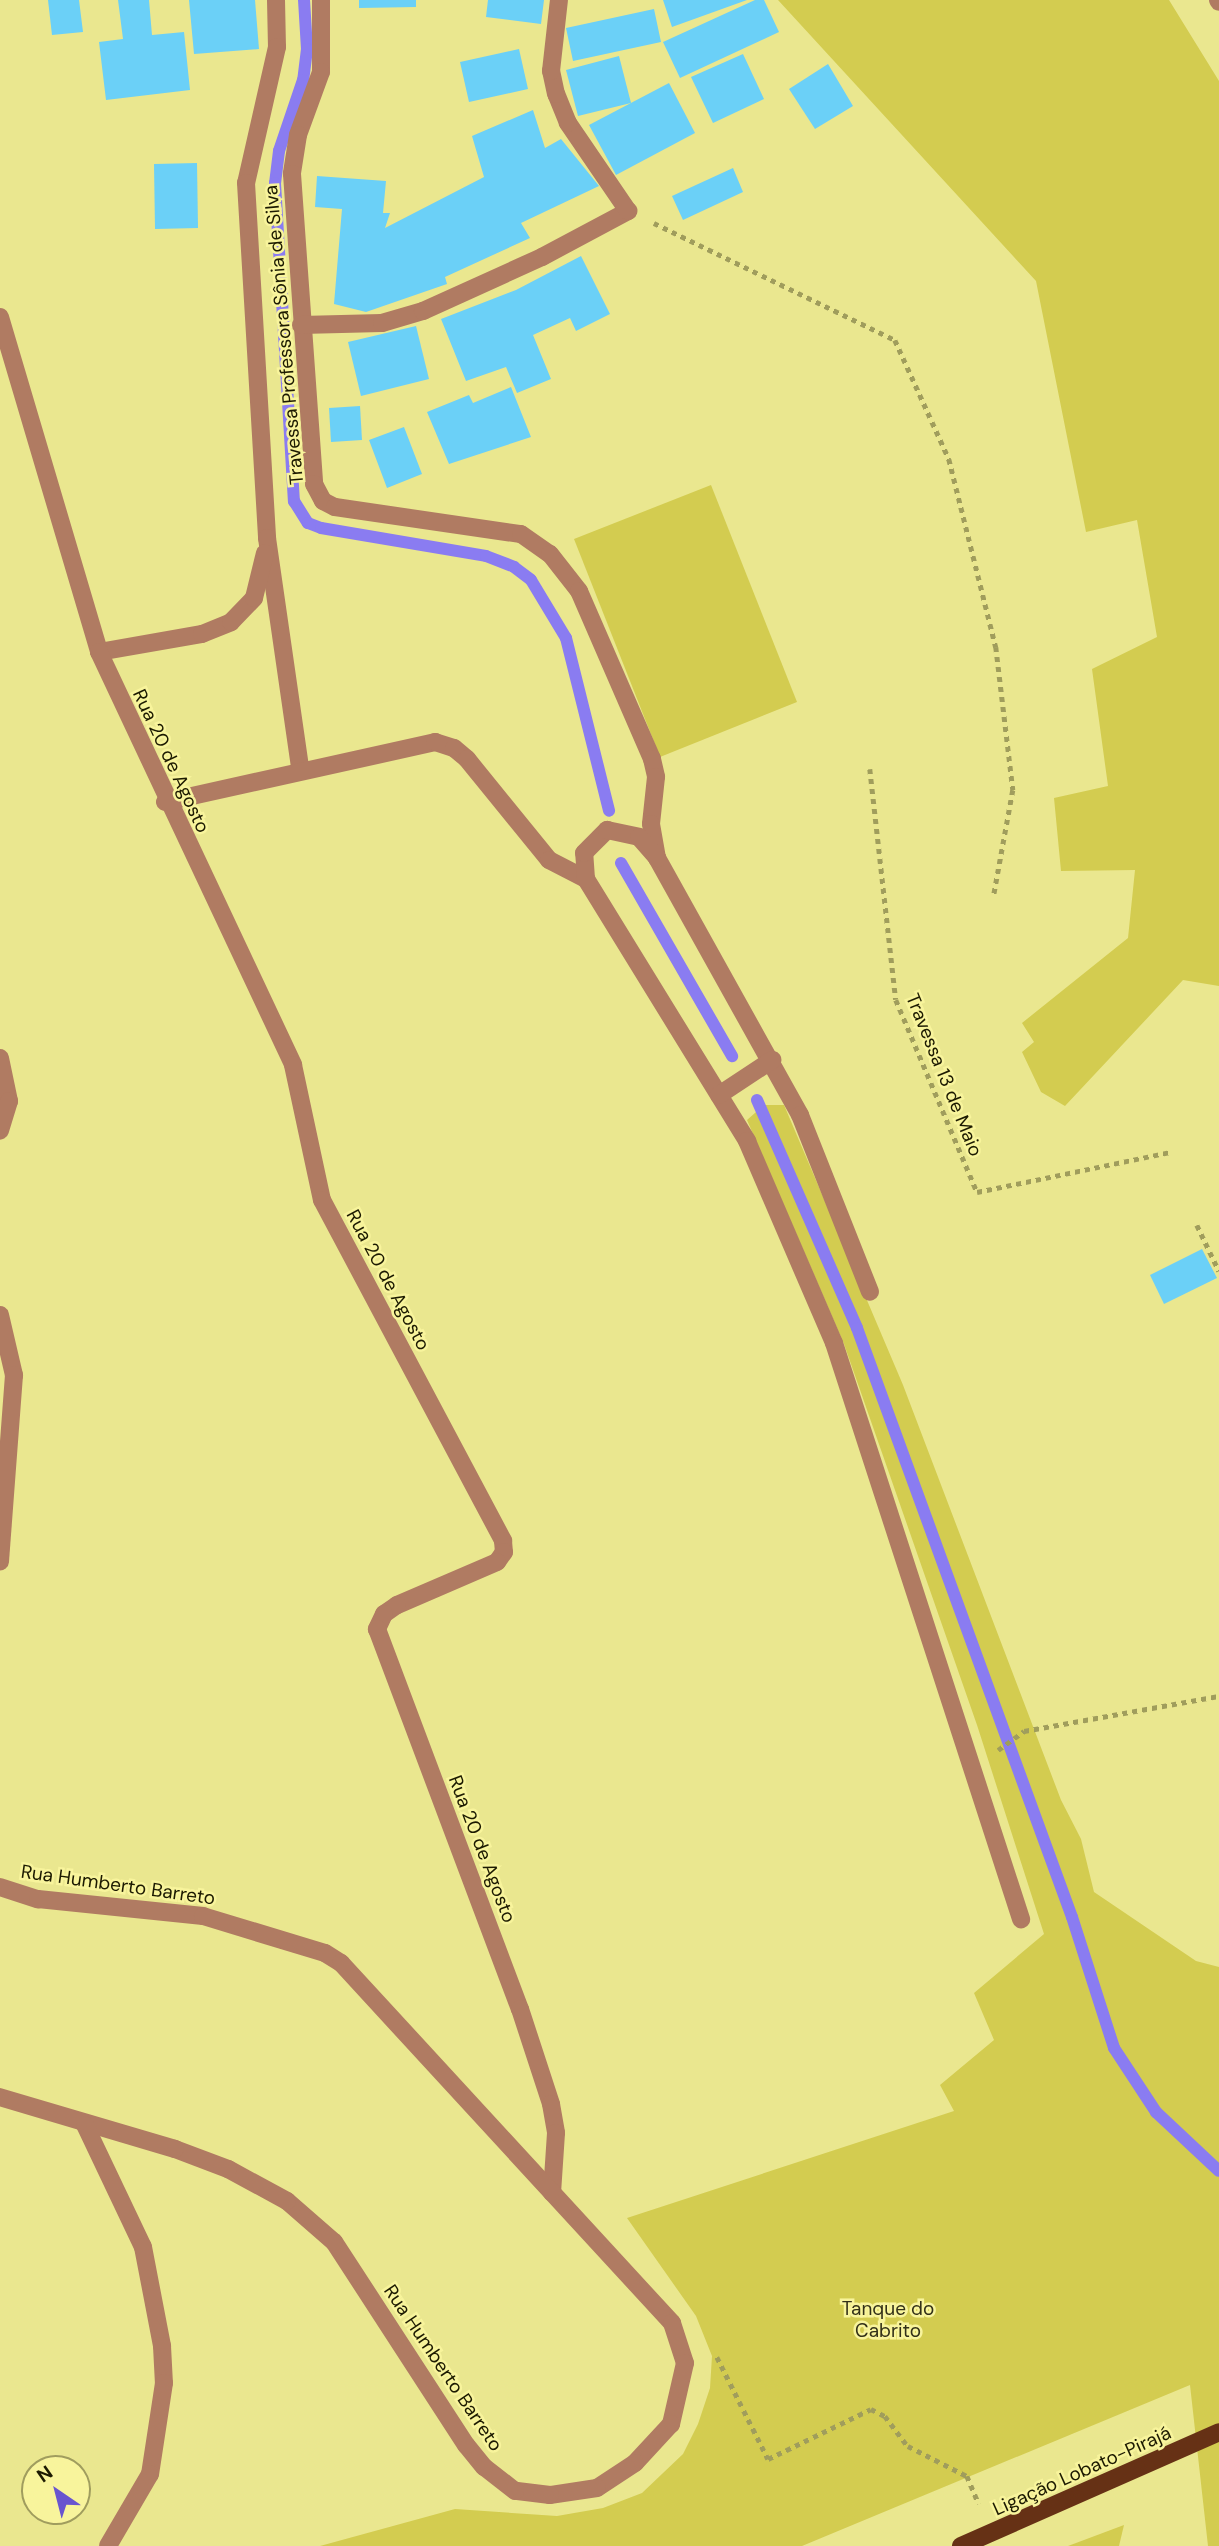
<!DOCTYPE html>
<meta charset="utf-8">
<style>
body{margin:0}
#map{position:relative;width:1219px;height:2546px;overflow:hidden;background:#eae78f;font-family:"DM Sans",sans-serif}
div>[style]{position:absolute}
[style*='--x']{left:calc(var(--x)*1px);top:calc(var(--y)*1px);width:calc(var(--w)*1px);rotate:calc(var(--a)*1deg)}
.green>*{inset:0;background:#d3cc50}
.stream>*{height:12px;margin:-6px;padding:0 6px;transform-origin:6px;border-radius:6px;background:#8a7cf1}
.building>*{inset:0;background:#6bd0f7}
.path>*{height:4.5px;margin-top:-2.25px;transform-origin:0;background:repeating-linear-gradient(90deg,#a09d5c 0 5px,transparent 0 10px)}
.lane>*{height:18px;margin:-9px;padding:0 9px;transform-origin:9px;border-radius:9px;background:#b07b62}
.street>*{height:18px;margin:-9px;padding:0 9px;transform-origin:9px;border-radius:9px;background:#b07b62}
.primary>*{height:18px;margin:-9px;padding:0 9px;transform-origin:9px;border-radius:9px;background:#663115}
span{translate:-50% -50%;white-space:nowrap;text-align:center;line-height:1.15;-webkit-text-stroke:5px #f8f49c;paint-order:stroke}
.street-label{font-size:19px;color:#1c1a01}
.park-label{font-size:19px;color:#323018}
.north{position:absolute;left:21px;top:2455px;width:70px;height:70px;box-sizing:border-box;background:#f8f49c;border:2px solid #a09d5e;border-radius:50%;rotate:325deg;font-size:19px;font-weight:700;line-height:28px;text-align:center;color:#1c1a01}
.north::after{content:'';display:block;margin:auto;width:24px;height:32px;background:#6955cf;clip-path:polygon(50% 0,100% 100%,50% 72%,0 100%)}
</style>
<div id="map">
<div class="green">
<div style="clip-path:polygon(778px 0,1169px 0,1219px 81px,1219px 986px,1183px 980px,1065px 1106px,1041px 1092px,1022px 1052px,1034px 1042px,1022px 1023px,1128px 938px,1135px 870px,1061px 871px,1054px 798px,1108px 786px,1092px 669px,1157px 637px,1137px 520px,1086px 532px,1036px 281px)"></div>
<div style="clip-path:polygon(711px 485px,797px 702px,660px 757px,574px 539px)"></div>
<div style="clip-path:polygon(764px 1105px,784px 1105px,903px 1385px,1061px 1800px,1081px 1839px,1094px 1892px,1196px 1961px,1219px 1967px,1219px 2546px,1208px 2546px,1190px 2385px,802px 2546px,320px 2546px,455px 2509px,557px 2516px,603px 2508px,642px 2493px,683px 2454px,698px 2424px,710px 2388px,712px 2356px,696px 2316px,627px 2218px,954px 2111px,940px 2085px,994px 2040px,974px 1993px,1044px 1934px,977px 1725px,844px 1344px,747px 1120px)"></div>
<div style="clip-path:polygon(1124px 2525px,1119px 2546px,1068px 2546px)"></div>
</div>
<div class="stream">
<div style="--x:304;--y:0;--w:49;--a:86.5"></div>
<div style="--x:307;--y:49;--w:31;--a:97"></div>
<div style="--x:303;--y:80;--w:75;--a:108.7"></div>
<div style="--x:279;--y:151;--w:32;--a:97"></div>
<div style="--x:275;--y:183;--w:319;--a:86.6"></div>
<div style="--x:294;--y:501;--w:26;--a:58"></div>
<div style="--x:308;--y:523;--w:14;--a:21"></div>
<div style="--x:321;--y:528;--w:167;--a:9.6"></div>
<div style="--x:486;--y:556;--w:30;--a:21"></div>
<div style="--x:514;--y:567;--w:21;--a:37"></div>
<div style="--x:531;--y:580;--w:68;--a:58.9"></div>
<div style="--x:566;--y:638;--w:178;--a:76"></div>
<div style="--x:621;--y:863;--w:223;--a:60.1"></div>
<div style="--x:757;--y:1100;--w:249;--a:66.3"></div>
<div style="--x:857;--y:1328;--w:627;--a:69.95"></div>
<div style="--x:1072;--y:1917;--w:138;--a:72.2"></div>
<div style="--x:1114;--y:2048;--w:77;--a:56.7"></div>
<div style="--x:1156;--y:2112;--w:86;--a:43.1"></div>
</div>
<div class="building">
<div style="clip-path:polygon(48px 0,79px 0,83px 32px,52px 35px)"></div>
<div style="clip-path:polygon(118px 0,149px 0,152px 35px,184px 32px,190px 90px,106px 100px,99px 42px,123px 39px)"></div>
<div style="clip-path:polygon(189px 0,255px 0,259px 49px,194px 54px)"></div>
<div style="clip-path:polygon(359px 0,416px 0,416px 7px,359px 8px)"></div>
<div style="clip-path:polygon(488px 0,544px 0,541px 24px,486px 17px)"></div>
<div style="clip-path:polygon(663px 0,747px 0,672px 27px)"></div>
<div style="clip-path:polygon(755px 0,764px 0,779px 32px,680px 78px,663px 42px)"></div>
<div style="clip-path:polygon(654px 9px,661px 42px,573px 61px,566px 28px)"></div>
<div style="clip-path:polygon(519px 49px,528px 89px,469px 102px,460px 62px)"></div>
<div style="clip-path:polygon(743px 54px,764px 99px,713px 123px,691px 77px)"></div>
<div style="clip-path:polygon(619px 56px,631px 103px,578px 116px,566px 70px)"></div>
<div style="clip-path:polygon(828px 64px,853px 106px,815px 129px,789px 89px)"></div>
<div style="clip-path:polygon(669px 83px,695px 133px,616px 175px,589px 125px)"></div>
<div style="clip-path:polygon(533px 110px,545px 148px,561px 139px,599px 186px,521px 223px,530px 238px,445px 277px,447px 284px,366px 312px,334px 304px,342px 209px,315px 207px,317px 176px,386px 181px,383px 213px,390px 213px,385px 228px,484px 177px,472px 136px)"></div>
<div style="clip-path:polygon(197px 163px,198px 228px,155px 229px,154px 164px)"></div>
<div style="clip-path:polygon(733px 168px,743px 192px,683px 220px,672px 196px)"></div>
<div style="clip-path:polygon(581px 256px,610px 314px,576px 331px,570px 318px,533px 335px,551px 379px,517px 393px,506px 367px,466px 381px,441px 319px,516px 290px)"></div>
<div style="clip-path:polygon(416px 326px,429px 379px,361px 396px,348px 342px)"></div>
<div style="clip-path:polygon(511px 387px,531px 437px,449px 464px,427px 412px,469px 395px,473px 403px)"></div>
<div style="clip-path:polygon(360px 406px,362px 440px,331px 442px,329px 408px)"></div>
<div style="clip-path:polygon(404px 427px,422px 474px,387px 488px,369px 440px)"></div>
<div style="clip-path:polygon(1202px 1249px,1217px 1278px,1164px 1304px,1150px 1275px)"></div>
</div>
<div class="path">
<div style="--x:654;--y:223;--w:268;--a:25.9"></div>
<div style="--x:895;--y:340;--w:131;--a:65.6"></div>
<div style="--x:949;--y:459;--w:194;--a:76"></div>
<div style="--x:996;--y:647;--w:144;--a:83.2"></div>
<div style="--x:1013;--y:790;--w:107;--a:100.3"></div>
<div style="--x:870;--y:769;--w:232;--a:83.6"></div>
<div style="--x:896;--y:1000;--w:208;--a:67.1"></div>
<div style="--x:977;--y:1192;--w:198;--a:-11.7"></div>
<div style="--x:1197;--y:1225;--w:51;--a:64.4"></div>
<div style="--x:998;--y:1750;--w:32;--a:-36"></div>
<div style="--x:1024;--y:1731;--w:198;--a:-10.2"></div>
<div style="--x:717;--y:2357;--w:114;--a:63.4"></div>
<div style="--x:768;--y:2459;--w:114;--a:-25.9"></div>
<div style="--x:871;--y:2409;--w:16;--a:27"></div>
<div style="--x:885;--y:2416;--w:38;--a:53"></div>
<div style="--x:908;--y:2446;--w:66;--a:27"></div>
<div style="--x:967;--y:2476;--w:30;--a:67"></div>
</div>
<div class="lane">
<div style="--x:276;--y:0;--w:47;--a:88.8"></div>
<div style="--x:277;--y:47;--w:139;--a:102.8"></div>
<div style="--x:246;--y:183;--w:356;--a:86.6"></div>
<div style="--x:267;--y:538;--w:232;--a:81.8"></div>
<div style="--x:321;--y:0;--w:72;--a:90"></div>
<div style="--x:321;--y:72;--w:67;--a:110.1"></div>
<div style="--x:298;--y:135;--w:39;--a:99"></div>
<div style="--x:292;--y:174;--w:311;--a:85.9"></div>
<div style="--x:314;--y:484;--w:19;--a:62"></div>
<div style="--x:323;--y:501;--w:13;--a:27"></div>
<div style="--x:335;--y:507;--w:188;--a:8.3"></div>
<div style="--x:521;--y:534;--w:35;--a:35"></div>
<div style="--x:550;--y:554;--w:47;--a:51.9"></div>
<div style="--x:579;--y:591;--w:183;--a:66.5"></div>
<div style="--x:652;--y:759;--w:18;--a:77"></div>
<div style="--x:656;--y:777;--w:47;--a:96.1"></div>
<div style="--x:651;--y:824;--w:35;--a:80"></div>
<div style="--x:657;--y:858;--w:294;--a:60.9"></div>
<div style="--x:800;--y:1115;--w:190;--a:68.4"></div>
<div style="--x:1218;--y:0;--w:2;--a:63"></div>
<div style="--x:99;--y:652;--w:105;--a:-9.9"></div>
<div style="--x:202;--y:634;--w:31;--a:-22"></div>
<div style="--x:231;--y:622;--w:33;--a:-46"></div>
<div style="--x:254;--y:598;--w:46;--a:-76.3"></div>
<div style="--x:165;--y:802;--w:277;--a:-12.5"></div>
<div style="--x:435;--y:742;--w:20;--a:18"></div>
<div style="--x:454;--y:748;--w:17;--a:40"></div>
<div style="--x:467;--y:759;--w:130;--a:50.9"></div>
<div style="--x:549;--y:860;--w:42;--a:27.2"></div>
<div style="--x:586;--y:879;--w:308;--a:58.4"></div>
<div style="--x:747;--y:1141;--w:220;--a:66.7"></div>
<div style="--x:834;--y:1343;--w:606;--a:72.01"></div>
<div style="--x:586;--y:879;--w:26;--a:-94"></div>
<div style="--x:584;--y:853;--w:33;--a:-45"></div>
<div style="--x:607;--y:830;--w:33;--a:12"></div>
<div style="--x:639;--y:837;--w:28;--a:49"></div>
<div style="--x:719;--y:1095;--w:64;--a:-33.4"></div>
</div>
<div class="street">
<div style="--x:0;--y:317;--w:349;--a:73.5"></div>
<div style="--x:99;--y:652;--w:456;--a:64.8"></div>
<div style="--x:293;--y:1065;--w:138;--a:77.9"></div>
<div style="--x:322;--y:1200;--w:386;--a:62"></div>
<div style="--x:503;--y:1541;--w:11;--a:85"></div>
<div style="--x:504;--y:1552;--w:12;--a:125"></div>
<div style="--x:497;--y:1562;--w:109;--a:156.7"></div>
<div style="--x:397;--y:1605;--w:16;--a:145"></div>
<div style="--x:384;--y:1614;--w:17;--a:115"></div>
<div style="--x:377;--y:1629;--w:406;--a:69.4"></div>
<div style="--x:520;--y:2009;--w:100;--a:71.9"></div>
<div style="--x:551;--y:2104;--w:29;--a:80"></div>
<div style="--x:556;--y:2133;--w:60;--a:93.8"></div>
<div style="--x:301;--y:325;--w:81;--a:-1.4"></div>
<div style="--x:382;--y:323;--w:43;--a:-16.3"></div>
<div style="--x:423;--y:311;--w:131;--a:-24.4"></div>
<div style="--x:542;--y:257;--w:98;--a:-28.1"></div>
<div style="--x:628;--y:211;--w:107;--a:-124.3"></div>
<div style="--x:568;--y:123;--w:31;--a:-112"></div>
<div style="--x:556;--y:94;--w:24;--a:-102"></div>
<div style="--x:551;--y:71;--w:71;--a:-83.6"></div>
<div style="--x:0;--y:1058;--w:44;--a:78.2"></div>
<div style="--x:9;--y:1101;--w:31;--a:107"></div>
<div style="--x:0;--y:1315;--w:62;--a:76.9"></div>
<div style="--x:14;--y:1375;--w:187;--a:94.3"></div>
<div style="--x:0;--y:1887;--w:40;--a:18"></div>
<div style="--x:38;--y:1899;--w:166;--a:5.9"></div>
<div style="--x:203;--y:1916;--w:127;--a:16.9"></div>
<div style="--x:325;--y:1953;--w:19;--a:32"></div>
<div style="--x:341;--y:1963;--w:489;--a:47.4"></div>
<div style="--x:672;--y:2323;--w:42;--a:72"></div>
<div style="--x:685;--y:2363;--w:63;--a:102.9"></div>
<div style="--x:671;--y:2424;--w:53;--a:132.7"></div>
<div style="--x:635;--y:2463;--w:45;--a:146.7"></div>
<div style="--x:597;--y:2488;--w:48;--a:171.5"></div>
<div style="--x:550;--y:2495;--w:35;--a:-173"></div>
<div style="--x:515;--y:2491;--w:39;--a:-142"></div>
<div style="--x:484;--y:2467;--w:28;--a:-129"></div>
<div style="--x:466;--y:2445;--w:242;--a:-123"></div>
<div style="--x:334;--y:2242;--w:62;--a:-138.9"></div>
<div style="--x:287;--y:2201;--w:67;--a:-151.5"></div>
<div style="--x:228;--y:2169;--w:57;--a:-159.3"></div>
<div style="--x:175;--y:2149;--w:183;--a:-163.5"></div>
<div style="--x:85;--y:2125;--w:135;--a:64.6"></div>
<div style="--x:143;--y:2247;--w:101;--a:79.1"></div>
<div style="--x:162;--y:2346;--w:37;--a:87"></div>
<div style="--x:164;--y:2383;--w:92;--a:98.7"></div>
<div style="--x:150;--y:2474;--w:83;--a:120.3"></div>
</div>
<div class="primary">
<div style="--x:961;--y:2546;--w:282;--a:-23.8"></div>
</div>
<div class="street-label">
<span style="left:284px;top:335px;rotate:-95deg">Travessa Professora Sônia de Silva</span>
<span style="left:171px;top:761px;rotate:65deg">Rua 20 de Agosto</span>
<span style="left:944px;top:1075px;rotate:68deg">Travessa 13 de Maio</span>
<span style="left:388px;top:1280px;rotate:62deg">Rua 20 de Agosto</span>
<span style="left:482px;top:1849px;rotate:69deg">Rua 20 de Agosto</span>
<span style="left:118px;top:1885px;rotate:8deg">Rua Humberto Barreto</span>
<span style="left:443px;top:2368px;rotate:56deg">Rua Humberto Barreto</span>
<span style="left:1082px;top:2471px;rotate:-24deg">Ligação Lobato-Pirajá</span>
</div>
<div class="park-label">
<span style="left:888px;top:2320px">Tanque do<br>Cabrito</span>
</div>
<div class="north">N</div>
</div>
